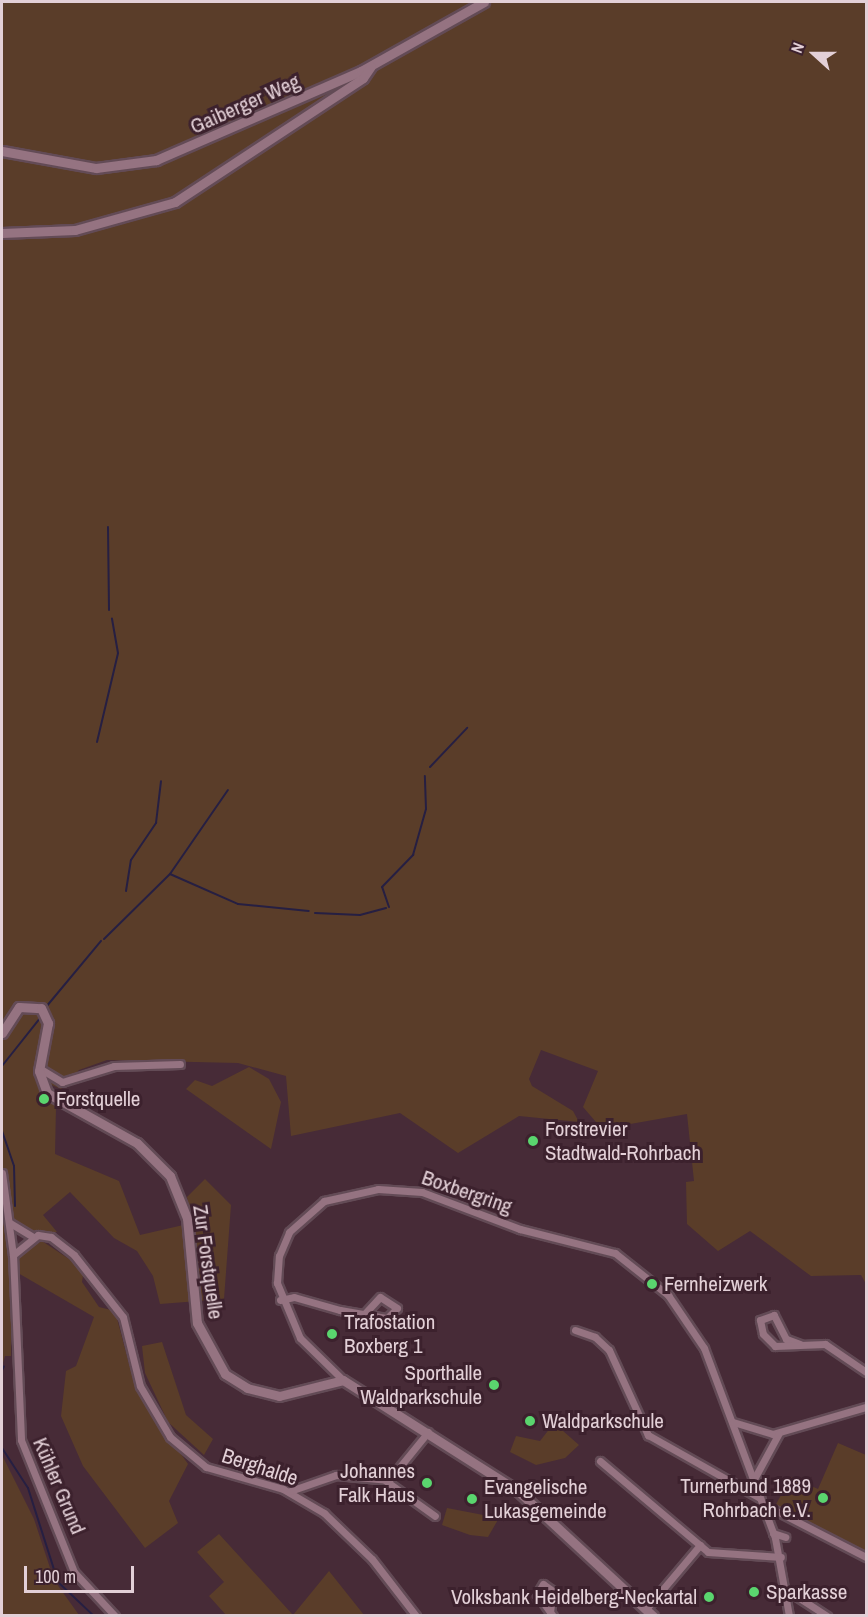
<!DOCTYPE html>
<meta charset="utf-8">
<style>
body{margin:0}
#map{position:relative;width:868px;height:1617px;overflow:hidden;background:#472b37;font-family:"Archivo Narrow",sans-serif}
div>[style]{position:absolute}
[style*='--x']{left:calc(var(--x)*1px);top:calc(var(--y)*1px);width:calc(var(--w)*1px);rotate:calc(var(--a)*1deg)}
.green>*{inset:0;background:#5a3d29}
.stream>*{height:2px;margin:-1px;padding:0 1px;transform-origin:1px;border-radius:1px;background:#261f42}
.roads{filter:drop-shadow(2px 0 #634b56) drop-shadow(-2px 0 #634b56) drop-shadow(0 2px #634b56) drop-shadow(0 -2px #634b56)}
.street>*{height:7px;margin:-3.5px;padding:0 3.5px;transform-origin:3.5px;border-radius:3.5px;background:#957381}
.secondary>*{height:9px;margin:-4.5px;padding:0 4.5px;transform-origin:4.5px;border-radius:4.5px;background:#957381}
.dots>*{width:16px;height:16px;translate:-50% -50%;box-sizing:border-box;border:3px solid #3c212d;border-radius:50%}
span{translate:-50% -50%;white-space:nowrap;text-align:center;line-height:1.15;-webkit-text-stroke:6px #3c212d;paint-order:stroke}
.street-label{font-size:21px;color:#e3d0d7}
.poi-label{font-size:21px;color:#e3d0d7}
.left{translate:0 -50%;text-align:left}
.right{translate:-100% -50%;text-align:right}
.frame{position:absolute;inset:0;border:3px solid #e3d0d7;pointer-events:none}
.north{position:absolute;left:784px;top:24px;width:60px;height:60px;-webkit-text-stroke:4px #3c212d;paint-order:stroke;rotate:291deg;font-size:16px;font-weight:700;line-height:24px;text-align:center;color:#e3d0d7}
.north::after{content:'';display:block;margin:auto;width:21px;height:27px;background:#e3d0d7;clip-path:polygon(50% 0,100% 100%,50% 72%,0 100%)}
.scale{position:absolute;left:24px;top:1566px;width:110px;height:27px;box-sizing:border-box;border:3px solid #e3d0d7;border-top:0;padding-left:8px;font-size:18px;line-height:21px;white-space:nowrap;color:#e3d0d7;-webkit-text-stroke:4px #3c212d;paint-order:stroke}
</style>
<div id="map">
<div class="green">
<div style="clip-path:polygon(2px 2px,866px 2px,866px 1284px,861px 1275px,811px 1276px,750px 1231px,718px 1251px,687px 1224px,686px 1182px,694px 1181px,687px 1114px,602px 1129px,583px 1107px,598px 1071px,541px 1050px,529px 1079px,532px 1086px,573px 1111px,579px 1122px,519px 1116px,458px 1153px,400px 1113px,291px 1136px,286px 1076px,238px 1063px,107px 1060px,79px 1070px,61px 1089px,47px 1083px,56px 1107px,55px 1154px,119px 1181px,140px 1235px,192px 1223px,187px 1197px,205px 1179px,231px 1205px,224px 1299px,160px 1304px,153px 1276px,137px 1251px,114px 1238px,70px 1192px,43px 1215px,57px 1232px,32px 1234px,12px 1223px,11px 1356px,5px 1356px,2px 1366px)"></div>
<div style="clip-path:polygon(249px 1067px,269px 1079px,281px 1102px,271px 1149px,186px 1089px,195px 1080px,212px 1086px)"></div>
<div style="clip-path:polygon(42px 1241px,84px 1269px,82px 1282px,99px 1307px,115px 1311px,136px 1390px,188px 1464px,169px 1501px,178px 1523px,145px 1548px,83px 1466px,61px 1416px,66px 1371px,76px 1366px,94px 1317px,18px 1273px,18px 1255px)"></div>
<div style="clip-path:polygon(162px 1342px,186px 1415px,213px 1439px,204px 1455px,168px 1422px,145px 1373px,142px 1346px)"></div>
<div style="clip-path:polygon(554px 1423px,579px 1445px,565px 1458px,536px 1465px,510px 1452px,516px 1436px,540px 1441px)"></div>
<div style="clip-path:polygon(838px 1443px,866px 1455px,866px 1554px,775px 1506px,791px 1477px,818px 1489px)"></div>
<div style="clip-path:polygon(2px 1455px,34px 1519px,54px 1580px,79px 1615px,2px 1615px)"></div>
<div style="clip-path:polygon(447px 1508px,499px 1518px,488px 1537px,470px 1535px,442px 1525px)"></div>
<div style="clip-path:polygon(219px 1534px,293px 1615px,329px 1571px,364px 1615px,226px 1615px,209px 1596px,224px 1582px,197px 1552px)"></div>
</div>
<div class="stream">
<div style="--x:108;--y:527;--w:83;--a:89.3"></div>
<div style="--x:97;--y:742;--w:91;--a:-76.7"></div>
<div style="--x:118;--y:653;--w:35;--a:-100"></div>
<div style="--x:430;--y:767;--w:54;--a:-46.5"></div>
<div style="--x:170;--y:874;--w:74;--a:23.8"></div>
<div style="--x:238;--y:904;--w:71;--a:5.6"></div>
<div style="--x:126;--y:891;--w:31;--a:-81"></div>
<div style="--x:131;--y:860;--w:45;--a:-56"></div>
<div style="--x:156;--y:823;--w:42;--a:-83.2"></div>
<div style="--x:389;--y:907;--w:21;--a:-109"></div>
<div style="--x:382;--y:887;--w:45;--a:-45.9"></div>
<div style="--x:413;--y:855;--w:48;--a:-74.2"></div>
<div style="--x:426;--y:809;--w:33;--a:-92"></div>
<div style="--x:315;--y:913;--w:45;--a:2.5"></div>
<div style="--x:360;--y:915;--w:27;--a:-15"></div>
<div style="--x:104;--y:939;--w:93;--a:-44.6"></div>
<div style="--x:170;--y:874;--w:102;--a:-55.4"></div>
<div style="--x:46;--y:1007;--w:86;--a:-50.2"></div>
<div style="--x:2;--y:1066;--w:63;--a:-51.5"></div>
<div style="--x:2;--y:1072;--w:4;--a:90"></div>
<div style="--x:2;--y:1131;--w:37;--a:71"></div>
<div style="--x:14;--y:1166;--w:40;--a:88.6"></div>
<div style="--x:2;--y:1370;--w:4;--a:-63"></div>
<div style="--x:2;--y:1448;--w:48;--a:57"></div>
<div style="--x:28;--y:1488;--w:99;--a:72.3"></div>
<div style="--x:58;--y:1582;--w:50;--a:43.4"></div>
</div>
<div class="roads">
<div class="street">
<div style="--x:39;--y:1068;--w:27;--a:31"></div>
<div style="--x:62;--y:1082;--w:54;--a:-17.1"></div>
<div style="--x:114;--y:1066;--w:66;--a:-1.7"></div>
<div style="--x:2;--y:1173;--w:83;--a:82.4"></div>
<div style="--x:13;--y:1255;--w:185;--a:87.5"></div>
<div style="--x:21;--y:1440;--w:142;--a:68.1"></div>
<div style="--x:74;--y:1572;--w:60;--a:47"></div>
<div style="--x:10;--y:1223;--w:26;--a:31"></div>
<div style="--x:13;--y:1255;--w:32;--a:-39"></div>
<div style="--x:38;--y:1235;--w:13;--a:9"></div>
<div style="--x:51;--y:1237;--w:29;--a:38"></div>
<div style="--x:74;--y:1255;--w:79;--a:51.7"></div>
<div style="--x:123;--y:1317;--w:71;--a:76.2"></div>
<div style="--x:140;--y:1386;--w:59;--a:59.5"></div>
<div style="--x:170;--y:1437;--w:47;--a:39.8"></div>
<div style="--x:206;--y:1467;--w:80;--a:15.9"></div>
<div style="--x:283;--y:1489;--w:48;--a:30.3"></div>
<div style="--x:324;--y:1513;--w:66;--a:43.8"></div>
<div style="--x:372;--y:1559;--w:72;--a:52.3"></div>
<div style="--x:280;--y:1300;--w:14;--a:-12"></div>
<div style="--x:294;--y:1297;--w:48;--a:15.8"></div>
<div style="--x:340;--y:1310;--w:48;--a:9.7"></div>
<div style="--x:387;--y:1318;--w:14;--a:-45"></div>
<div style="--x:397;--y:1308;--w:20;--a:-147"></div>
<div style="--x:380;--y:1297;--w:23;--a:133"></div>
<div style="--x:575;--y:1330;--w:21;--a:19"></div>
<div style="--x:595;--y:1337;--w:19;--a:43"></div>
<div style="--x:609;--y:1350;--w:94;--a:65.4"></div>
<div style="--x:648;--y:1435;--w:129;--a:29.4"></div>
<div style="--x:800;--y:1344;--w:15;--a:-160"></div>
<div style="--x:786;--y:1339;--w:27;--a:-117"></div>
<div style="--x:774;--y:1315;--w:15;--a:160"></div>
<div style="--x:760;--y:1320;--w:14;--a:78"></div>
<div style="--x:763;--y:1334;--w:17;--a:45"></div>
<div style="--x:775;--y:1346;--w:50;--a:-2.3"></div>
<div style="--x:825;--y:1344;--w:50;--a:34.3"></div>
<div style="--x:343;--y:1380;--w:60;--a:-135.7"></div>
<div style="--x:300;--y:1338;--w:60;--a:-112.7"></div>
<div style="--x:277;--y:1283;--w:27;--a:-86"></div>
<div style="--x:279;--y:1256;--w:26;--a:-67"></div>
<div style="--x:289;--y:1232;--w:47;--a:-41.5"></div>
<div style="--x:324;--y:1201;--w:55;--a:-12.5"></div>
<div style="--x:378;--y:1189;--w:44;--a:3.9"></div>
<div style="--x:422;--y:1192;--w:105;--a:20.7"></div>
<div style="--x:520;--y:1229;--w:98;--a:14.2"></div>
<div style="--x:615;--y:1253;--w:68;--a:38.4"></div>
<div style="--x:668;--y:1295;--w:64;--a:55.8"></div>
<div style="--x:704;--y:1348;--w:203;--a:69.5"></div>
<div style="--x:775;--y:1538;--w:79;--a:79.8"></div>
<div style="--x:733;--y:1422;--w:42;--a:16.7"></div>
<div style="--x:773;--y:1434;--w:97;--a:-16.2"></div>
<div style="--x:600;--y:1461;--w:141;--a:40.1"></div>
<div style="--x:708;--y:1552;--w:73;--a:3.9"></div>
<div style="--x:754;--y:1479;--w:52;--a:-61.5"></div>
<div style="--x:386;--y:1481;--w:60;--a:35.5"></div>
<div style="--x:290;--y:1491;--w:49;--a:-19.2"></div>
<div style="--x:336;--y:1475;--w:53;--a:5.4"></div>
<div style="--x:389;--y:1480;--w:62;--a:-50.9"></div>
<div style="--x:763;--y:1504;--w:116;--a:27.2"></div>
<div style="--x:773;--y:1533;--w:13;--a:18"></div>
<div style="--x:787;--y:1590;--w:48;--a:33"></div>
<div style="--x:646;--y:1609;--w:84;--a:-49.8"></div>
<div style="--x:550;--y:1612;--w:21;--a:-82"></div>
<div style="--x:553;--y:1591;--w:12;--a:-145"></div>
<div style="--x:543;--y:1584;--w:12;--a:121"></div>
<div style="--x:537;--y:1594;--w:27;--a:54"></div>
</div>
<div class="secondary">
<div style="--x:2;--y:151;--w:96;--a:10.3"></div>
<div style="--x:96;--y:168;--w:61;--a:-7.6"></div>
<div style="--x:156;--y:160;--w:223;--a:-23.5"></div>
<div style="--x:361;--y:71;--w:141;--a:-29.3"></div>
<div style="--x:2;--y:233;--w:73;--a:-2.4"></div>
<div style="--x:75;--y:230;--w:104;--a:-15.6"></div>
<div style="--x:175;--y:202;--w:225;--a:-33.4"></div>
<div style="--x:363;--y:78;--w:14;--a:-56"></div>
<div style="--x:2;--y:1033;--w:31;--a:-57"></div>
<div style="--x:19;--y:1007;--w:22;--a:3"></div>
<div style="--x:41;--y:1008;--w:17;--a:65"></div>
<div style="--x:48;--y:1023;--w:49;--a:100.6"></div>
<div style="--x:39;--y:1071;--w:23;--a:70"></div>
<div style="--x:47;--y:1093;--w:103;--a:29.1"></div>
<div style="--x:137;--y:1143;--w:47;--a:45"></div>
<div style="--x:170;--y:1176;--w:45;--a:68"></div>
<div style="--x:187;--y:1218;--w:105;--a:84.6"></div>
<div style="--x:197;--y:1323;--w:58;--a:61.2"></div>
<div style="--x:225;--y:1374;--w:26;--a:32"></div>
<div style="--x:247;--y:1388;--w:33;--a:14"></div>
<div style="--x:279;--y:1396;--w:66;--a:-14"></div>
<div style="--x:343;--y:1380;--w:207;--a:32.4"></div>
<div style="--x:518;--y:1491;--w:184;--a:42.8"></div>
</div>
</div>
<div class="dots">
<div style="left:44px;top:1099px;background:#5ad56e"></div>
<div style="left:533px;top:1141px;background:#5ad56e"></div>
<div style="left:652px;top:1284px;background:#5ad56e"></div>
<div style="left:332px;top:1334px;background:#5ad56e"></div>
<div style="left:494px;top:1385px;background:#5ad56e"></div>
<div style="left:530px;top:1421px;background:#5ad56e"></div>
<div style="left:427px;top:1483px;background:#5ad56e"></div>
<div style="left:823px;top:1498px;background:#5ad56e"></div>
<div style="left:472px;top:1499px;background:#5ad56e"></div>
<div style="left:754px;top:1592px;background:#5ad56e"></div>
<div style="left:709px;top:1597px;background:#5ad56e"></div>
</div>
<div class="street-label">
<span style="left:245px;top:104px;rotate:-24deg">Gaiberger Weg</span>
<span style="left:467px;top:1192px;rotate:19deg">Boxbergring</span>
<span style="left:208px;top:1262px;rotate:82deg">Zur Forstquelle</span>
<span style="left:260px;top:1467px;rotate:18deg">Berghalde</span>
<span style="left:59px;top:1486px;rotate:67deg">Kühler Grund</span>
</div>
<div class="poi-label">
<span class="left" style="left:56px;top:1099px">Forstquelle</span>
<span class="left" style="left:545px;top:1141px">Forstrevier<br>Stadtwald-Rohrbach</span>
<span class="left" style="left:664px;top:1284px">Fernheizwerk</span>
<span class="left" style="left:344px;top:1334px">Trafostation<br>Boxberg 1</span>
<span class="right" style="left:482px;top:1385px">Sporthalle<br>Waldparkschule</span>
<span class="left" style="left:542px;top:1421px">Waldparkschule</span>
<span class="right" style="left:415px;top:1483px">Johannes<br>Falk Haus</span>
<span class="right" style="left:811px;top:1498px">Turnerbund 1889<br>Rohrbach e.V.</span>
<span class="left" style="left:484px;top:1499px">Evangelische<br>Lukasgemeinde</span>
<span class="left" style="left:766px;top:1592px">Sparkasse</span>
<span class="right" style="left:697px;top:1597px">Volksbank Heidelberg-Neckartal</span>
</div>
<div class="frame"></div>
<div class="north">N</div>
<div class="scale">100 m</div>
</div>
